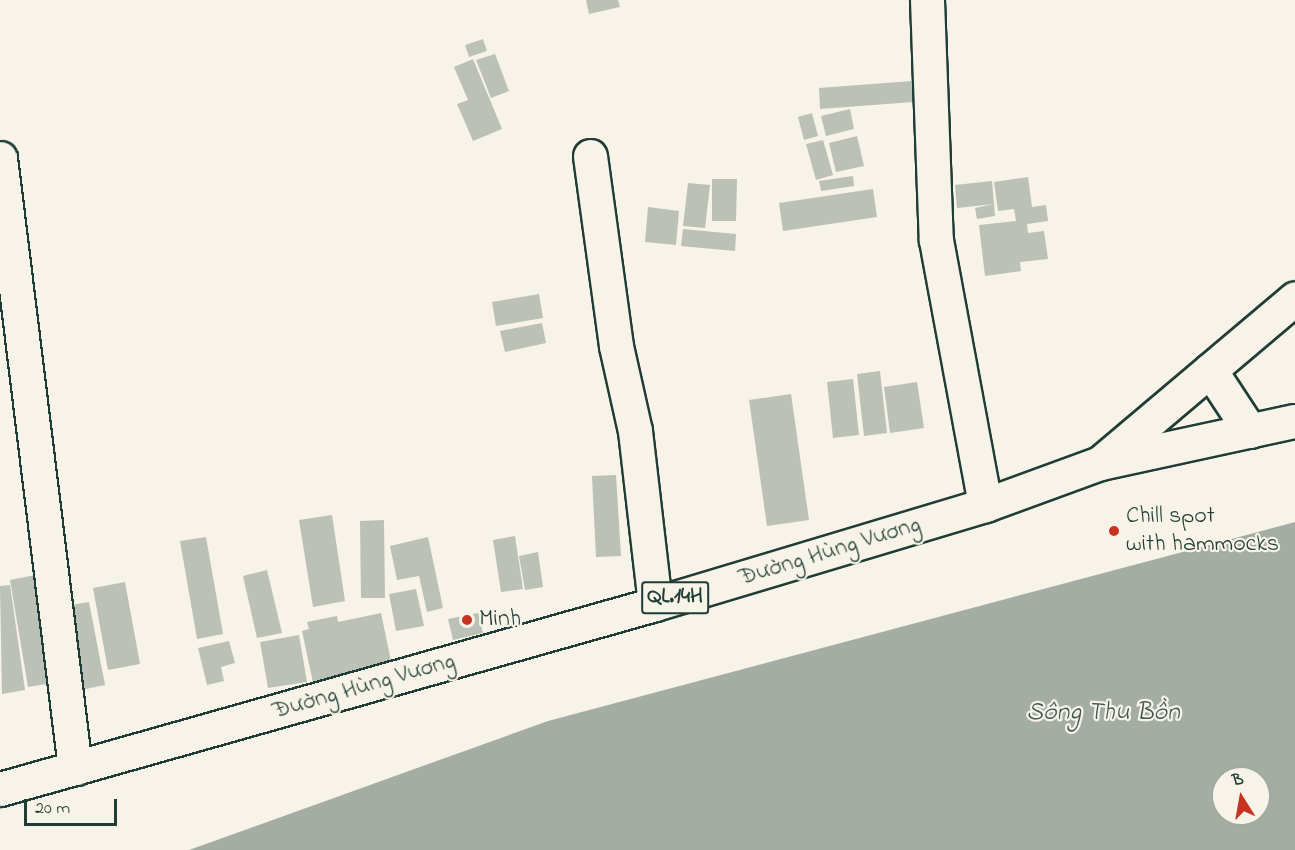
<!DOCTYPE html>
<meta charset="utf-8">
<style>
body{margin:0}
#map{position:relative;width:1295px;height:850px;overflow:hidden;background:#f7f3e8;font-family:"Indie Flower",sans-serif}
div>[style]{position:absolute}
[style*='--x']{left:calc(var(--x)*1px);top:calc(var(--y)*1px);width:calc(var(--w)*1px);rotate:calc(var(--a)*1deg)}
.water>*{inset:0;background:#a4ada3}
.building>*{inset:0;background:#bbc1b6}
.roads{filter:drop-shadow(2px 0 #1f3d34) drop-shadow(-2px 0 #1f3d34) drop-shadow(0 2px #1f3d34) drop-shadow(0 -2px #1f3d34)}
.minor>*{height:33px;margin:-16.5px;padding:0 16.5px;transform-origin:16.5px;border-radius:16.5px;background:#f7f3e8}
.major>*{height:33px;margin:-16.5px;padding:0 16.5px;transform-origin:16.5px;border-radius:16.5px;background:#f7f3e8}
.dots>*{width:16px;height:16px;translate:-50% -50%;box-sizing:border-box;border:3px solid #f7f3e8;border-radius:50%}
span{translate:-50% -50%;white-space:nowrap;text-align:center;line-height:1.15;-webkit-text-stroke:4.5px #f7f3e8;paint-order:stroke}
.shield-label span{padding:2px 4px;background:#f7f3e8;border:2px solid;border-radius:4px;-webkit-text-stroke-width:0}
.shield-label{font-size:22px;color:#1f3d34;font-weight:700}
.poi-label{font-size:24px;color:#1f3d34}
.left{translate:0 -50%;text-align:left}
.street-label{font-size:24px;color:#1f3d34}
.water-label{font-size:26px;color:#405950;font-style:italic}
.north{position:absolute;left:1211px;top:766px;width:60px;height:60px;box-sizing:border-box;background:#f7f3e8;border:2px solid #a1aaa0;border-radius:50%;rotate:349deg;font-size:16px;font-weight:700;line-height:24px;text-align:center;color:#1f3d34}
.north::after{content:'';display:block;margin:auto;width:21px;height:27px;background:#c8321e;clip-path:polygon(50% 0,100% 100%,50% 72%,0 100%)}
.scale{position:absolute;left:24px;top:799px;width:93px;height:27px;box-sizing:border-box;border:3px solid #1f3d34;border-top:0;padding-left:8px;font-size:18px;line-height:21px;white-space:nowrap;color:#1f3d34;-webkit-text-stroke:4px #f7f3e8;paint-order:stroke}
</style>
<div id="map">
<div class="water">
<div style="clip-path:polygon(evenodd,1295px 522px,1295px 850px,189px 850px,548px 721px,1295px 522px,1223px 778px,1259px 778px,1259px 814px,1223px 814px,1223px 778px)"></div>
</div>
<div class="building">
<div style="clip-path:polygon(586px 0,618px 0,620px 7px,589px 14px)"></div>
<div style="clip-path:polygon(483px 39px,487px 51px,469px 57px,465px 45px)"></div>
<div style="clip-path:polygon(495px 54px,509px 91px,491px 98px,476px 60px)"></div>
<div style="clip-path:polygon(473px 59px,502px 129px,473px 141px,457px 104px,468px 100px,454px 67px)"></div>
<div style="clip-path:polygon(912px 81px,913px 102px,820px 109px,819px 88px)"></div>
<div style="clip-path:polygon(850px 109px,854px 129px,826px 136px,821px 116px)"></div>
<div style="clip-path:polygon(812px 113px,818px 136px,804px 140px,798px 117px)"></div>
<div style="clip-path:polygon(857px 136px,864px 166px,836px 172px,829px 143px)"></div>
<div style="clip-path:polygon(823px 140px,833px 175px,816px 180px,806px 144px)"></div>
<div style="clip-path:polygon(853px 176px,854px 186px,821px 191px,819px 181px)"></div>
<div style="clip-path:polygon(1028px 177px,1032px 207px,1046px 205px,1048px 221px,1027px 224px,1028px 233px,1044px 231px,1048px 259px,1020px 262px,1021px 271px,985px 276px,979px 225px,1016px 221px,1014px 209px,998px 211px,994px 182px)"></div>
<div style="clip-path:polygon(712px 179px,737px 179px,736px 221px,712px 221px)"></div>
<div style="clip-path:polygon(992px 181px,994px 204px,957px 208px,955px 185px)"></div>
<div style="clip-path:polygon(688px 183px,710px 185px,705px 228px,683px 226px)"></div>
<div style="clip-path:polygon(873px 189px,877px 217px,783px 231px,779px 203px)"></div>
<div style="clip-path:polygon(994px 204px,995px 216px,977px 219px,975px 208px)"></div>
<div style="clip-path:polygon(648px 207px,679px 211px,676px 245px,645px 242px)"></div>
<div style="clip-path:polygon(683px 229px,736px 234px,735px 251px,681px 246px)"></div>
<div style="clip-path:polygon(539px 294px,543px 318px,496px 326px,492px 302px)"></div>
<div style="clip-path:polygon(542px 323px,546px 343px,505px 352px,500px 331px)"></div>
<div style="clip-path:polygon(880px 371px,887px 433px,864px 436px,857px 374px)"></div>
<div style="clip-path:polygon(853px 379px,859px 435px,833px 438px,827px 382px)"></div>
<div style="clip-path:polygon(917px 382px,924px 428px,890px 433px,884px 387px)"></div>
<div style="clip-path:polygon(791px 394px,809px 520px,767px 526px,749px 400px)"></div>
<div style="clip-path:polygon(616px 475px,621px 556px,596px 557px,592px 476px)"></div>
<div style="clip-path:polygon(332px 515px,345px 601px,313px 607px,299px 520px)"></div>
<div style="clip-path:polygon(384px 520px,385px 598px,361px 598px,360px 521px)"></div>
<div style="clip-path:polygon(515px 536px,523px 589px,501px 592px,493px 540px)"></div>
<div style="clip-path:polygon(206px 537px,223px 634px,197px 639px,180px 541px)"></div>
<div style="clip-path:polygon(428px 537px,443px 608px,427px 612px,419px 576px,397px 580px,390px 546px)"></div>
<div style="clip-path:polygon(538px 552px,543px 587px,525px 590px,519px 556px)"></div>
<div style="clip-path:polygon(267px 570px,282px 633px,257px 638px,243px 576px)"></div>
<div style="clip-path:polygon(35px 575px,53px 683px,28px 687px,10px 580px)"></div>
<div style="clip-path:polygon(125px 582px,140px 664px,108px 670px,93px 588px)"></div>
<div style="clip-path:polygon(10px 585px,25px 690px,2px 694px,0 586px)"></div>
<div style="clip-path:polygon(416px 589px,424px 626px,396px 631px,389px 594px)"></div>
<div style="clip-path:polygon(89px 602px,105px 685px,76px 691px,60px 607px)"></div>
<div style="clip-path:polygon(381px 613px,394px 675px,315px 692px,302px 631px,309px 629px,307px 622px,337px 616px,338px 622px)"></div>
<div style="clip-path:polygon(478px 613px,483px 633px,453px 640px,448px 619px)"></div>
<div style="clip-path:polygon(299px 635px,307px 682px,268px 688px,260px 642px)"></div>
<div style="clip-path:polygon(229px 641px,235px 663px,221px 667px,224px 681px,207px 685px,198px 648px)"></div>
</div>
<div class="roads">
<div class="minor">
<div style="--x:927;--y:0;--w:240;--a:87.9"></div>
<div style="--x:936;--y:240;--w:269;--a:79.5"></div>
<div style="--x:590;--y:156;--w:192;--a:82.2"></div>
<div style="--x:616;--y:346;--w:87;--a:77.4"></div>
<div style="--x:635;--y:431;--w:174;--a:83.4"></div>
<div style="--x:0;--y:158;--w:615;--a:82.99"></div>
<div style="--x:1210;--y:370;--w:73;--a:56.7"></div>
<div style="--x:1100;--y:463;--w:199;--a:-12.2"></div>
</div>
<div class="major">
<div style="--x:0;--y:789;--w:681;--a:-15.77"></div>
<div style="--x:655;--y:604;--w:345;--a:-16.7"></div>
<div style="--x:985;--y:505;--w:122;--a:-20.1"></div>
<div style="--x:1100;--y:463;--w:255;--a:-40.2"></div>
</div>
</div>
<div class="dots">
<div style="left:1114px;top:531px;background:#c8321e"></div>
<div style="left:467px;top:620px;background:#c8321e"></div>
</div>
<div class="shield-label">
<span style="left:675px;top:598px">QL.14H</span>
</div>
<div class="poi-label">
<span class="left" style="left:1126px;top:531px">Chill spot<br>with hammocks</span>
<span class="left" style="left:479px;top:620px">Minh</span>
</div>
<div class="street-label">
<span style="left:830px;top:552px;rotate:-17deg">Đường Hùng Vương</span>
<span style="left:364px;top:687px;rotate:-16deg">Đường Hùng Vương</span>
</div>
<div class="water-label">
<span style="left:1103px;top:714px">Sông Thu Bồn</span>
</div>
<div class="north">B</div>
<div class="scale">20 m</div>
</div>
